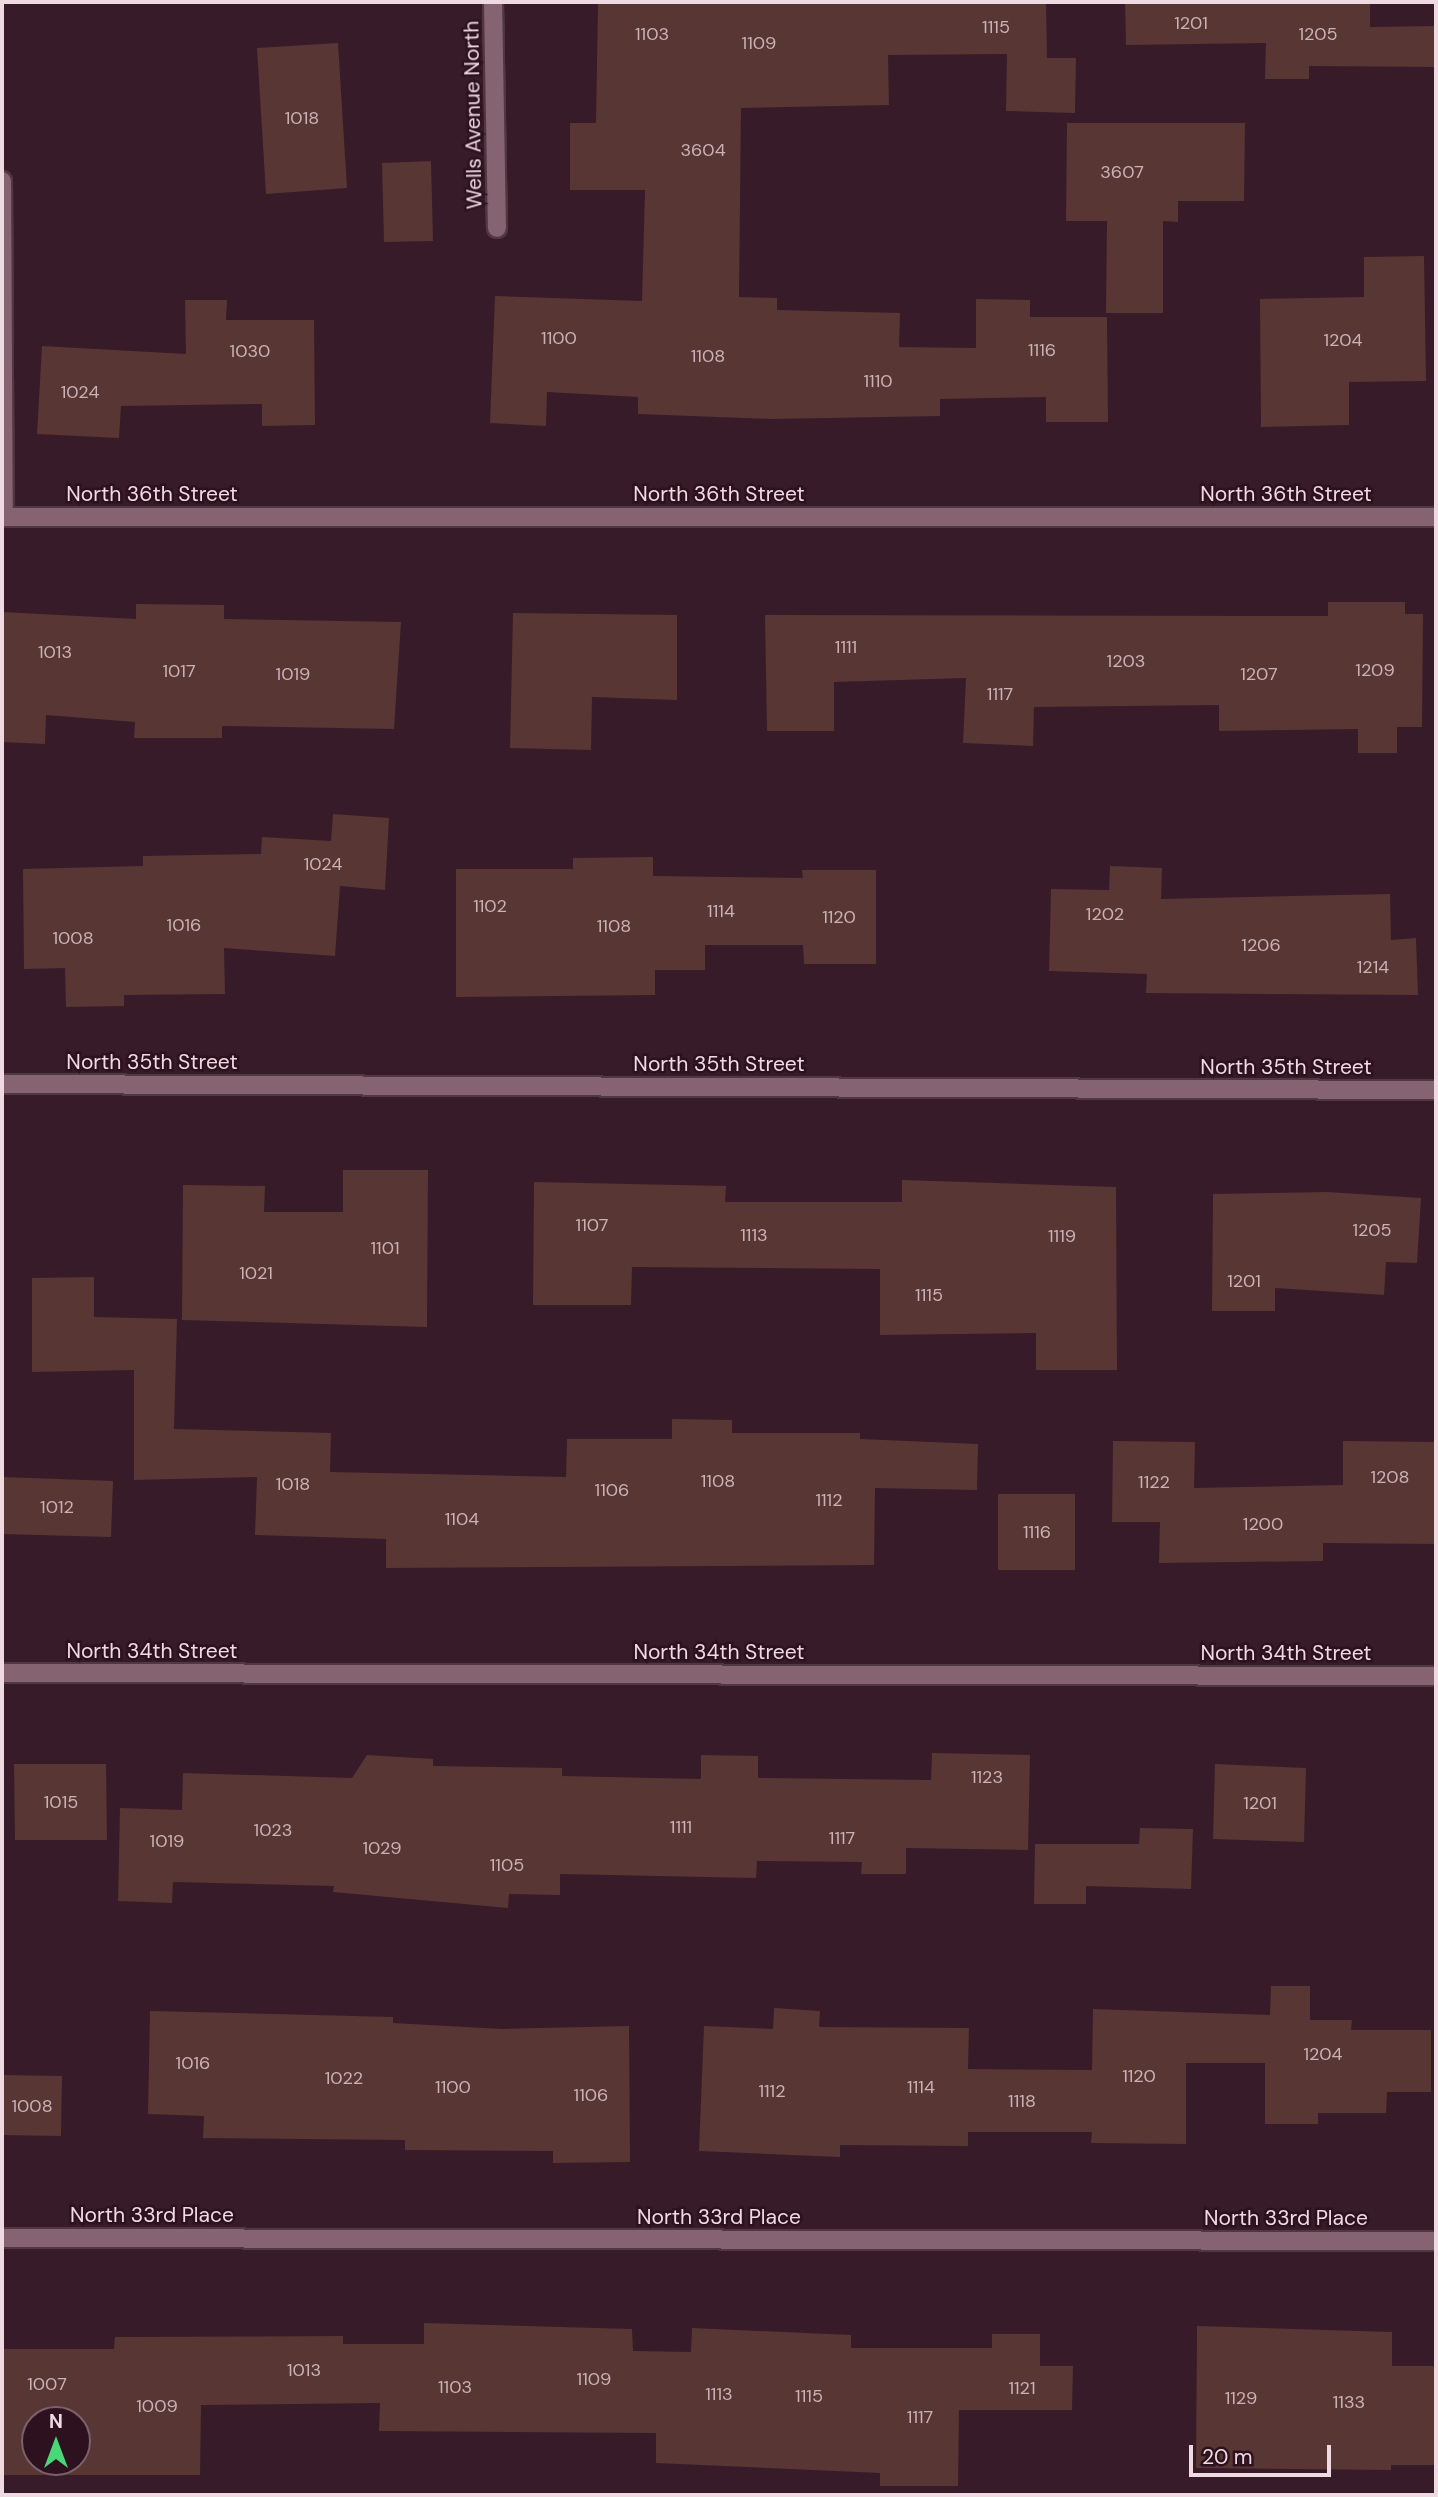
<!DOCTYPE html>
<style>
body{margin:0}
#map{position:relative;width:1438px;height:2497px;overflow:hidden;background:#381b28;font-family:"DM Sans",sans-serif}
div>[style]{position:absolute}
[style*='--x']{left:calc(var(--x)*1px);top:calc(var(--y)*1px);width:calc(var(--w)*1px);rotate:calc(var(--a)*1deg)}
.building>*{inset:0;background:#583633}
.roads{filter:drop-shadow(2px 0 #503843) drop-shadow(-2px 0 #503843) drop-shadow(0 2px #503843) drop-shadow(0 -2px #503843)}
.service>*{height:18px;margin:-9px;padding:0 9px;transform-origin:9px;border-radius:9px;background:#866371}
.minor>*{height:18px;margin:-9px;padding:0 9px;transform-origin:9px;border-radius:9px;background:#866371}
span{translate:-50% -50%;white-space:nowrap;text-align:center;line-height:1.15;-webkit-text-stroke:5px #2d111e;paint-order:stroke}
.number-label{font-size:18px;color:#c9b1b6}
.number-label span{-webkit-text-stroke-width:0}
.street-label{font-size:21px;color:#efdae2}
.frame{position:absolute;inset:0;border:4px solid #efdae2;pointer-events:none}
.north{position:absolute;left:21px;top:2406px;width:70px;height:70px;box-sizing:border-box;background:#2d111e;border:2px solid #7b616c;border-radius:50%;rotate:0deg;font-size:19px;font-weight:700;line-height:28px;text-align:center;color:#efdae2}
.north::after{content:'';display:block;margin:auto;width:24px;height:32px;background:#4ad778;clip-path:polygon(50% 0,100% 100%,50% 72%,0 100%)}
.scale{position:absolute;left:1189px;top:2445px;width:142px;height:32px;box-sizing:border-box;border:4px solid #efdae2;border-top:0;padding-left:9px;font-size:21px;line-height:24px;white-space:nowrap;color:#efdae2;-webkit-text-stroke:5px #2d111e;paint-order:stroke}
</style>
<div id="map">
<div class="building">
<div style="clip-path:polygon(598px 2px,1046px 2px,1047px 58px,1076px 58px,1075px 113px,1006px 111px,1007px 54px,888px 55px,889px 105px,741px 108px,739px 297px,777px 298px,777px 310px,900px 313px,899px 347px,976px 348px,976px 299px,1030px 300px,1030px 317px,1107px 317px,1108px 422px,1046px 422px,1046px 397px,940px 399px,940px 416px,773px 419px,638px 414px,638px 397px,547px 392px,546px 426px,490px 423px,495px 296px,642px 301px,645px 190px,570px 190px,570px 123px,596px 123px)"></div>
<div style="clip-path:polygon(1125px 2px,1370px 2px,1370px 27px,1436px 26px,1436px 67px,1309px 66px,1309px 79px,1265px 79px,1266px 43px,1126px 45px)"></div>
<div style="clip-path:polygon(338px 43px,347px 188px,266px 194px,257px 48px)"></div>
<div style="clip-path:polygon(1067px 123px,1245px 123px,1244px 201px,1178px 201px,1178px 222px,1163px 221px,1163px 313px,1106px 313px,1107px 221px,1066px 221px)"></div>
<div style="clip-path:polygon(431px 161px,433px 241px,384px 242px,382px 163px)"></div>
<div style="clip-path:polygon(1424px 256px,1426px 381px,1349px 382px,1349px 425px,1261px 427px,1260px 299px,1364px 297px,1364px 257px)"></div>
<div style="clip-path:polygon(185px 300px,227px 300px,226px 320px,314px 320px,315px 425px,262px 426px,262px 404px,121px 406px,119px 438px,37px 434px,42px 346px,186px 354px)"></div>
<div style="clip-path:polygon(1328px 602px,1405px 602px,1405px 614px,1423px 614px,1422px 727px,1397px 727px,1397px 753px,1358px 753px,1358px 729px,1219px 731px,1219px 705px,1034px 707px,1033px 746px,963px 743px,966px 678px,834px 682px,834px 731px,767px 731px,765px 615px,1328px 616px)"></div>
<div style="clip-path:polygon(136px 604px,224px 605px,224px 619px,401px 622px,394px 729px,222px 726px,222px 738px,134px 738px,135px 722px,46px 715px,45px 744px,2px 742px,2px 612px,136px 619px)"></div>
<div style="clip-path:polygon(513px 613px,677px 615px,677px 700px,592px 697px,591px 750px,510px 748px)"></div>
<div style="clip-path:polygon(333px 814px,389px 818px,385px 890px,340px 886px,335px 956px,224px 948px,225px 994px,124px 995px,124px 1006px,66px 1007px,65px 968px,24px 969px,23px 869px,143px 866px,143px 856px,261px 854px,262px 837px,331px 841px)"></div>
<div style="clip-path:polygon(653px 857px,653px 876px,803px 878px,802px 870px,876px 870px,876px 964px,804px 964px,803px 945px,705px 945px,705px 970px,655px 970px,655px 995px,456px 997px,456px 869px,573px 869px,573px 858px)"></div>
<div style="clip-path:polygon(1110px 866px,1162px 868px,1161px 899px,1390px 894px,1391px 940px,1416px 938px,1418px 995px,1146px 993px,1147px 974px,1049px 971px,1051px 889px,1109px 890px)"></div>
<div style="clip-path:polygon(343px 1170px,428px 1170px,427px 1327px,182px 1320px,183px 1185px,265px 1186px,264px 1212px,343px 1212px)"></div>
<div style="clip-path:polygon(902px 1180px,1116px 1187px,1117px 1370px,1036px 1370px,1036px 1333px,880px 1335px,880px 1269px,632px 1267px,631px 1305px,533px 1305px,534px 1182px,726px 1186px,725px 1202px,902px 1202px)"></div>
<div style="clip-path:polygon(1327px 1192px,1421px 1198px,1417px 1263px,1386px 1262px,1384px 1295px,1275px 1288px,1275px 1311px,1212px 1311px,1213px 1194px)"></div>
<div style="clip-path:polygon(94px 1277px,94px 1317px,177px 1319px,174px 1429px,331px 1433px,330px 1472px,566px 1477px,567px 1439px,672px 1439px,672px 1419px,732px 1420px,732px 1433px,860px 1433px,860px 1439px,978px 1444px,977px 1490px,875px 1488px,874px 1565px,386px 1568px,386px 1539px,255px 1535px,257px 1477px,134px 1480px,134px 1370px,32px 1372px,32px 1278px)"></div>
<div style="clip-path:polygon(1113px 1441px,1195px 1442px,1194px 1488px,1343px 1485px,1343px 1441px,1436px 1442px,1436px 1544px,1323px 1543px,1323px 1561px,1159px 1563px,1160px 1522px,1112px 1522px)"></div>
<div style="clip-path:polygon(2px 1477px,113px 1481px,111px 1537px,2px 1534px)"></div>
<div style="clip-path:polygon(998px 1494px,1075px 1494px,1075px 1570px,998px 1570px)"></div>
<div style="clip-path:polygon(932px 1753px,1030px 1755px,1028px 1850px,906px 1848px,906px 1874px,861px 1874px,862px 1862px,757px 1861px,756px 1878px,560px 1874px,560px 1895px,509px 1894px,508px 1908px,333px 1892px,334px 1886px,173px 1882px,172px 1903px,118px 1901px,120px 1808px,182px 1810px,183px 1773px,352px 1778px,367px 1755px,433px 1759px,433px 1766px,562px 1768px,562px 1776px,701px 1779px,701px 1755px,758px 1756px,758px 1778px,931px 1780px)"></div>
<div style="clip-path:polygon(14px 1764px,106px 1764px,107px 1840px,15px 1840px)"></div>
<div style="clip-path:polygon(1215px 1764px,1306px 1768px,1304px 1842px,1213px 1839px)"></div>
<div style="clip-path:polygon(1140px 1828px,1193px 1829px,1191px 1889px,1086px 1886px,1086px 1904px,1034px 1904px,1035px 1844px,1139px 1844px)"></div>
<div style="clip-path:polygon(1271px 1986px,1310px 1986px,1310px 2020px,1352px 2020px,1351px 2030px,1431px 2030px,1431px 2092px,1387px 2092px,1386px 2113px,1318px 2113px,1318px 2124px,1265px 2124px,1265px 2063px,1186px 2063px,1186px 2144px,1091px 2143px,1092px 2132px,968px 2132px,968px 2146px,840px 2145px,840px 2157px,699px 2151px,704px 2026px,773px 2029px,774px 2008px,820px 2011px,819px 2027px,969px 2028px,968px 2069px,1092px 2070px,1093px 2009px,1270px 2015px)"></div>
<div style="clip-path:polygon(150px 2011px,393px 2017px,393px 2023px,502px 2029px,629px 2026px,630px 2162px,553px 2163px,553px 2151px,405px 2150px,405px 2140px,203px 2138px,204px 2116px,148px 2114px)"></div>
<div style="clip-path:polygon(2px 2075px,62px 2076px,61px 2136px,2px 2135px)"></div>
<div style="clip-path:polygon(evenodd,424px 2323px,632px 2329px,633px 2351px,691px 2352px,692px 2328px,851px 2335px,851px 2348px,992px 2348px,992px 2334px,1040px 2334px,1040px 2366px,1073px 2366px,1072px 2410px,959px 2410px,958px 2486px,880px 2486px,880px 2473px,656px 2463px,656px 2433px,379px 2431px,380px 2403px,201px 2405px,200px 2475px,2px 2475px,2px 2349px,114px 2349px,115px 2337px,343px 2336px,343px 2344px,424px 2344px,424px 2323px,35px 2420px,77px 2420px,77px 2462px,35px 2462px,35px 2420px)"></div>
<div style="clip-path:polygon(1197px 2326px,1392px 2332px,1392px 2366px,1436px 2366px,1436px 2465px,1391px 2465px,1391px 2470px,1196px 2468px)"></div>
</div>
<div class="roads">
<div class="service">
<div style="--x:2;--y:181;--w:336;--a:89.7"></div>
</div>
<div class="minor">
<div style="--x:493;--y:2;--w:226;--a:89"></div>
<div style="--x:2;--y:517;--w:1434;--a:0"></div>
<div style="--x:2;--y:1084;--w:1434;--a:0.24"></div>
<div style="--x:2;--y:1673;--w:1434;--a:0.12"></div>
<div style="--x:2;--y:2238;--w:1434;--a:0.12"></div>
</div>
</div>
<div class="number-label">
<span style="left:1191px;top:23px">1201</span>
<span style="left:996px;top:27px">1115</span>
<span style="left:652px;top:34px">1103</span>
<span style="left:1318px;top:34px">1205</span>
<span style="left:759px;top:43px">1109</span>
<span style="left:302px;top:118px">1018</span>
<span style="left:703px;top:150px">3604</span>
<span style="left:1122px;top:172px">3607</span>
<span style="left:559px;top:338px">1100</span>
<span style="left:1343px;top:340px">1204</span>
<span style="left:1042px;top:350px">1116</span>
<span style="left:250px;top:351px">1030</span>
<span style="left:708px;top:356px">1108</span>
<span style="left:878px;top:381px">1110</span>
<span style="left:80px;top:392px">1024</span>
<span style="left:846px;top:647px">1111</span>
<span style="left:55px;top:652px">1013</span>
<span style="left:1126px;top:661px">1203</span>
<span style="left:1375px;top:670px">1209</span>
<span style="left:179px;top:671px">1017</span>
<span style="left:293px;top:674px">1019</span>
<span style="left:1259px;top:674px">1207</span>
<span style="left:1000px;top:694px">1117</span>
<span style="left:323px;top:864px">1024</span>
<span style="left:490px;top:906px">1102</span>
<span style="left:721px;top:911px">1114</span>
<span style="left:1105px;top:914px">1202</span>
<span style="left:839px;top:917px">1120</span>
<span style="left:184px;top:925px">1016</span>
<span style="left:614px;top:926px">1108</span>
<span style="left:73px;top:938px">1008</span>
<span style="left:1261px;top:945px">1206</span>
<span style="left:1373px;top:967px">1214</span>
<span style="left:592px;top:1225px">1107</span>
<span style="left:1372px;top:1230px">1205</span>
<span style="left:754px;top:1235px">1113</span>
<span style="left:1062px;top:1236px">1119</span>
<span style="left:385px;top:1248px">1101</span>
<span style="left:256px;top:1273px">1021</span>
<span style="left:1244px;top:1281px">1201</span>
<span style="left:929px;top:1295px">1115</span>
<span style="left:1390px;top:1477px">1208</span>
<span style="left:718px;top:1481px">1108</span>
<span style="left:1154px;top:1482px">1122</span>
<span style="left:293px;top:1484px">1018</span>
<span style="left:612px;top:1490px">1106</span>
<span style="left:829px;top:1500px">1112</span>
<span style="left:57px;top:1507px">1012</span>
<span style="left:462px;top:1519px">1104</span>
<span style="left:1263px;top:1524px">1200</span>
<span style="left:1037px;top:1532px">1116</span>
<span style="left:987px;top:1777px">1123</span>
<span style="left:61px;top:1802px">1015</span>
<span style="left:1260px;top:1803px">1201</span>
<span style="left:681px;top:1827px">1111</span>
<span style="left:273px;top:1830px">1023</span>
<span style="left:842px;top:1838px">1117</span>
<span style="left:167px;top:1841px">1019</span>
<span style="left:382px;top:1848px">1029</span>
<span style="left:507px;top:1865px">1105</span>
<span style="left:1323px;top:2054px">1204</span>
<span style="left:193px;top:2063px">1016</span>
<span style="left:1139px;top:2076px">1120</span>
<span style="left:344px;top:2078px">1022</span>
<span style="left:453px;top:2087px">1100</span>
<span style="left:921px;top:2087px">1114</span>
<span style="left:772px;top:2091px">1112</span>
<span style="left:591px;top:2095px">1106</span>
<span style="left:1022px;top:2101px">1118</span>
<span style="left:32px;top:2106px">1008</span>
<span style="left:304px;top:2370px">1013</span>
<span style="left:594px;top:2379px">1109</span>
<span style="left:47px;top:2384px">1007</span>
<span style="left:455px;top:2387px">1103</span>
<span style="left:1022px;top:2388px">1121</span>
<span style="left:719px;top:2394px">1113</span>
<span style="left:809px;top:2396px">1115</span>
<span style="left:1241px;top:2398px">1129</span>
<span style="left:1349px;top:2402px">1133</span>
<span style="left:157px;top:2406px">1009</span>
<span style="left:920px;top:2417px">1117</span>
</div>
<div class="street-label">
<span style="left:473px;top:115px;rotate:-91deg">Wells Avenue North</span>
<span style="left:152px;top:494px">North 36th Street</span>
<span style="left:719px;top:494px">North 36th Street</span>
<span style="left:1286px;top:494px">North 36th Street</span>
<span style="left:152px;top:1062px">North 35th Street</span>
<span style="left:719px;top:1064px">North 35th Street</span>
<span style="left:1286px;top:1067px">North 35th Street</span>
<span style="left:152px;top:1651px">North 34th Street</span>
<span style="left:719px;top:1652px">North 34th Street</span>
<span style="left:1286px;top:1653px">North 34th Street</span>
<span style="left:152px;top:2215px">North 33rd Place</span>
<span style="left:719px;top:2217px">North 33rd Place</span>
<span style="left:1286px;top:2218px">North 33rd Place</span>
</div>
<div class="frame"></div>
<div class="north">N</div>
<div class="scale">20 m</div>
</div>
